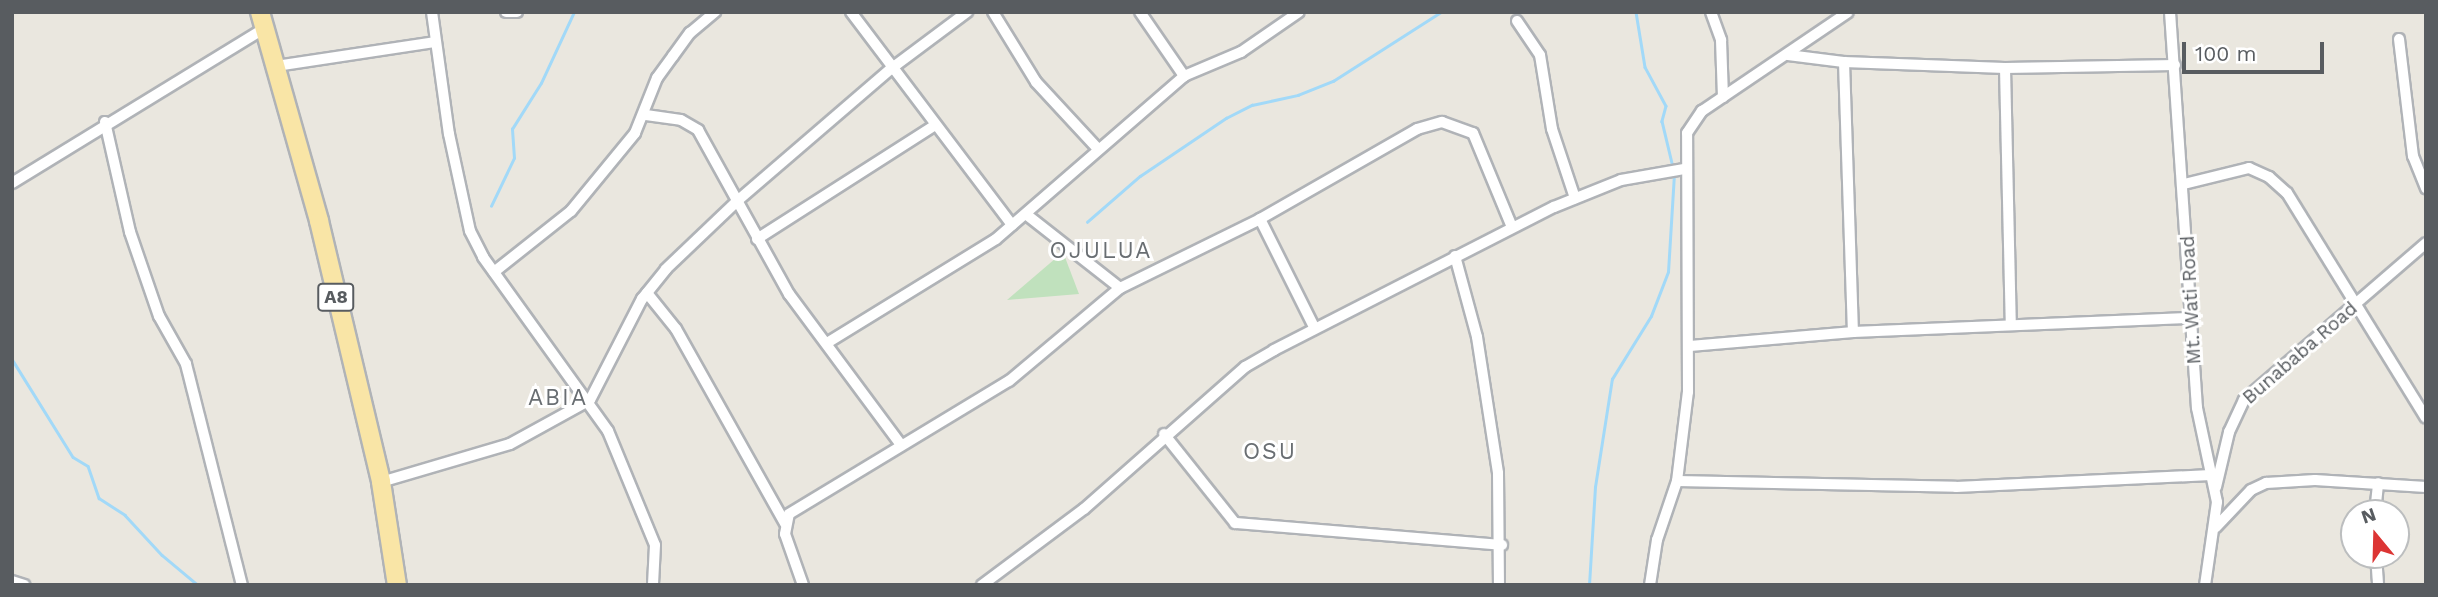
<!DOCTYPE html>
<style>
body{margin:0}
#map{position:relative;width:2438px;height:597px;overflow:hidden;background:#eae7df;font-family:"Work Sans",sans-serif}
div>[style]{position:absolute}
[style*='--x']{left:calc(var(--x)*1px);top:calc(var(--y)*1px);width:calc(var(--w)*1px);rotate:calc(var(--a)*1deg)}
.green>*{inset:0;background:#c0e1bd}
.stream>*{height:2.5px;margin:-1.25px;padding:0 1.25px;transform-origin:1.25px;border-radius:1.25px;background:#a2d9f8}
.roads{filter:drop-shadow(2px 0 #b0b3b7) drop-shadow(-2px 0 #b0b3b7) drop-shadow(0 2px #b0b3b7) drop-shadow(0 -2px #b0b3b7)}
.street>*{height:10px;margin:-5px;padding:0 5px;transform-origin:5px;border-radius:5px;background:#fff}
.primary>*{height:18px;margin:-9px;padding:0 9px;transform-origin:9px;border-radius:9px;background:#f9e5a6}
span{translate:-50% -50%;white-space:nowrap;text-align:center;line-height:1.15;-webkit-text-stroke:6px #fff;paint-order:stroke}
.shield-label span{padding:2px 5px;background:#fff;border:2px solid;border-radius:5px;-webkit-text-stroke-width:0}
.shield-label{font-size:18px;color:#585c60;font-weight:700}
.street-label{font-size:19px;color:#585c60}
.quarter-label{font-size:23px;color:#696e72;letter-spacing:2px}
.frame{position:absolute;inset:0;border:14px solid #585c60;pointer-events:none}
.north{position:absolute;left:2340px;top:499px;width:70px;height:70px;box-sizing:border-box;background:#fff;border:2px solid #bcbebf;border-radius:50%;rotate:341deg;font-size:19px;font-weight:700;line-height:28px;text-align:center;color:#585c60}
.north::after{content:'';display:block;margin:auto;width:24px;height:32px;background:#dc3534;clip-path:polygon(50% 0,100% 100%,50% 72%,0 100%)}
.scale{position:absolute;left:2182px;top:42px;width:142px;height:32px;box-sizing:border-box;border:4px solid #585c60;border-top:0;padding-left:9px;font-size:21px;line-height:24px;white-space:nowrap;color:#585c60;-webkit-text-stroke:5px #fff;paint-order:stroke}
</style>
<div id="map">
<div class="green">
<div style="clip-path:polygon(1063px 252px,1079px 294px,1007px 300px)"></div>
</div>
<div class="stream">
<div style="--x:1636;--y:12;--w:56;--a:80.7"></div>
<div style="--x:1645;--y:67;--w:44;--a:61.7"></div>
<div style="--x:1666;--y:106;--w:16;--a:105"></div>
<div style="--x:1662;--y:121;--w:47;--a:76.6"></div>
<div style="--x:491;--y:206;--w:53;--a:-64.4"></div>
<div style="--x:514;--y:158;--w:29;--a:-94"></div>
<div style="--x:512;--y:129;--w:54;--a:-57.8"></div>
<div style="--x:541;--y:83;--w:78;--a:-65.1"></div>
<div style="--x:1087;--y:222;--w:70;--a:-41"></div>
<div style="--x:1140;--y:176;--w:104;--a:-34"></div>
<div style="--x:1226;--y:118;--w:29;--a:-27"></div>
<div style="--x:1252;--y:105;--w:47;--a:-12.3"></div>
<div style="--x:1298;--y:95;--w:38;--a:-22"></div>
<div style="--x:1333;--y:81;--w:128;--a:-32.6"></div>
<div style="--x:12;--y:359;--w:115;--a:58.1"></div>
<div style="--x:73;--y:457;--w:17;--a:31"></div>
<div style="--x:88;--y:466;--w:34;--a:71"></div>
<div style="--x:99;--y:498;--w:31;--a:33"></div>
<div style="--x:125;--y:515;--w:54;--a:47.2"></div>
<div style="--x:162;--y:555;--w:47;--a:39.8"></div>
<div style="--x:1589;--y:585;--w:98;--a:-86.5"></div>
<div style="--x:1595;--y:487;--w:109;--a:-81.1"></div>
<div style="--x:1612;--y:379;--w:74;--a:-58.2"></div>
<div style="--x:1651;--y:316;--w:47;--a:-68.9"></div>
<div style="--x:1668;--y:272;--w:98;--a:-86.5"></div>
</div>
<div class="roads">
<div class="street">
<div style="--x:432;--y:12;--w:123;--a:82.1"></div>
<div style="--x:449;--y:134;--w:99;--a:77.8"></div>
<div style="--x:470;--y:231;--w:29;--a:63"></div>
<div style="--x:483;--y:257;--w:214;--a:54.3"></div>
<div style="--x:608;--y:431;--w:123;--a:67.6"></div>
<div style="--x:655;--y:545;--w:40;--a:92.9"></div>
<div style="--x:506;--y:12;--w:11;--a:0"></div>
<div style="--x:851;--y:12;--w:267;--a:52.9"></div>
<div style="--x:993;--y:12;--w:82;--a:58.4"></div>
<div style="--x:1036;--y:82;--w:91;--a:47.2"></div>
<div style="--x:1140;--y:12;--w:78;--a:55.5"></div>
<div style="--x:1711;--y:12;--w:30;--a:70"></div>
<div style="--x:1721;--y:40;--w:57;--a:88"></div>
<div style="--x:2170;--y:12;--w:397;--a:86.1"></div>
<div style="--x:2197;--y:408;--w:96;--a:78"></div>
<div style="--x:2217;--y:502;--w:84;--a:98.2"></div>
<div style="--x:1517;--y:21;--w:41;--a:55.9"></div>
<div style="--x:1540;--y:55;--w:75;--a:80.8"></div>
<div style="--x:1552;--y:129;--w:73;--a:71.6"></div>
<div style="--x:2399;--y:39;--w:118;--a:83.2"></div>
<div style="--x:2413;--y:156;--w:35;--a:68"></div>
<div style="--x:1788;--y:55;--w:56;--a:7.1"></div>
<div style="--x:1844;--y:62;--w:161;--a:2.1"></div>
<div style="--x:2005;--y:68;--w:170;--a:-1"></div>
<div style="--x:1844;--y:62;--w:270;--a:88.1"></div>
<div style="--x:276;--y:66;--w:160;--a:-8.6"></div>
<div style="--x:2005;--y:68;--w:257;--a:88.7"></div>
<div style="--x:646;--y:115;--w:35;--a:8"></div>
<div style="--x:681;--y:120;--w:20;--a:30"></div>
<div style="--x:698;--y:130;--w:188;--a:61"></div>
<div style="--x:789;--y:294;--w:188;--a:53.4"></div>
<div style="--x:105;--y:122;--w:113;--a:77.2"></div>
<div style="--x:130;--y:232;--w:89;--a:71"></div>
<div style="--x:159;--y:316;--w:55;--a:60.6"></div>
<div style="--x:186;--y:364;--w:228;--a:75.8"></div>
<div style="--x:12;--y:183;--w:297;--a:-31.5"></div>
<div style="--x:2184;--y:184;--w:67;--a:-13.8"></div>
<div style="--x:2249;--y:168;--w:22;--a:24"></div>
<div style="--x:2269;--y:177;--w:24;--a:42"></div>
<div style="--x:2287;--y:193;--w:264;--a:58.3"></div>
<div style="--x:1027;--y:215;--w:118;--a:38.1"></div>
<div style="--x:1260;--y:219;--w:121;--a:63.4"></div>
<div style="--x:757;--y:239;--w:210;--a:-32.6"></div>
<div style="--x:1455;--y:256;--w:84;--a:74.8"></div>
<div style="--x:1477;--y:337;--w:138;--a:81.2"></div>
<div style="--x:1498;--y:473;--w:112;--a:89.5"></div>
<div style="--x:494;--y:272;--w:98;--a:-38.4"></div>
<div style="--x:571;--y:211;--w:101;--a:-50.6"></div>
<div style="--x:635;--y:133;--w:59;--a:-68.2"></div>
<div style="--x:657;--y:78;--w:27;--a:-54"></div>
<div style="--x:673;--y:56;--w:29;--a:-54"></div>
<div style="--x:690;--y:33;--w:33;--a:-40"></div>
<div style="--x:647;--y:293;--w:46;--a:51.1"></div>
<div style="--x:676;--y:329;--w:223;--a:60.7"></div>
<div style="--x:827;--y:343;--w:198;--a:-31.6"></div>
<div style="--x:996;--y:239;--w:249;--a:-40.9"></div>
<div style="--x:1184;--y:76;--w:62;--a:-22.8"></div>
<div style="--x:1241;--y:52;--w:70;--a:-34.6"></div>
<div style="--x:1690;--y:346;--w:164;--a:-4.9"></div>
<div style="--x:1853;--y:332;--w:340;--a:-2.4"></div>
<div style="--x:1164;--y:434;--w:114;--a:51.4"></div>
<div style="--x:1235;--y:523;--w:268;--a:4.7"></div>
<div style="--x:1677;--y:481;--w:279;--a:1.2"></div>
<div style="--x:1956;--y:487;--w:255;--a:-2.7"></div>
<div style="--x:381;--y:482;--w:134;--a:-16.4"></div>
<div style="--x:510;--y:444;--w:91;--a:-28.8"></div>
<div style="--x:590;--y:400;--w:114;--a:-62.8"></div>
<div style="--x:642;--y:299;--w:38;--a:-51"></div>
<div style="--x:666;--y:269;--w:97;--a:-43.7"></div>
<div style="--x:736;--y:202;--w:206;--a:-40.7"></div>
<div style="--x:892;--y:68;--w:94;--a:-36.7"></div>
<div style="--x:2216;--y:487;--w:57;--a:-76.7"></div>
<div style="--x:2229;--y:432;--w:35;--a:-65"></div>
<div style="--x:2244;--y:400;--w:240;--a:-40.8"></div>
<div style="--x:2375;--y:513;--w:30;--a:-84"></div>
<div style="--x:2216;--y:527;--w:51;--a:-46.6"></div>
<div style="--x:2251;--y:490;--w:17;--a:-25"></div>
<div style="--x:2266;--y:483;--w:49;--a:-3.5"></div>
<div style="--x:2315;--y:480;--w:111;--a:3.6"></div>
<div style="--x:2376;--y:555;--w:30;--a:86"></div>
<div style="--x:12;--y:581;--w:13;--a:18"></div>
<div style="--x:803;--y:585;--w:54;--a:-109.4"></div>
<div style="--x:785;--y:534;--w:20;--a:-79"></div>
<div style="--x:789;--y:514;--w:257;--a:-31.2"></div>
<div style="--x:1009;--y:381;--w:145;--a:-40"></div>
<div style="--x:1120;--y:288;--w:156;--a:-26.2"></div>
<div style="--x:1260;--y:219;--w:181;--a:-29.8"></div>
<div style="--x:1417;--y:129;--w:26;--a:-16"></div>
<div style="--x:1442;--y:122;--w:33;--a:20"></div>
<div style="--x:1473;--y:133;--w:102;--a:67.5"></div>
<div style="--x:982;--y:585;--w:127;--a:-36.7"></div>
<div style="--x:1084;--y:509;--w:215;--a:-41.4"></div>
<div style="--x:1245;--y:367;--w:34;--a:-30"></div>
<div style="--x:1274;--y:350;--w:314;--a:-27.1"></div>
<div style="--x:1554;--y:207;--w:72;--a:-21.9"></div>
<div style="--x:1621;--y:180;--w:64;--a:-9.9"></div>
<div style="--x:1650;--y:585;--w:46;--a:-81.2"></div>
<div style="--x:1657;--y:540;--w:62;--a:-71.3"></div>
<div style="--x:1677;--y:481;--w:90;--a:-83"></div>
<div style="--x:1688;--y:392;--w:259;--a:-90.2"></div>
<div style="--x:1687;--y:133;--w:27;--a:-56"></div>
<div style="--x:1702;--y:111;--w:176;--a:-34.1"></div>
</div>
<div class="primary">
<div style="--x:260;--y:12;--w:217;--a:74.2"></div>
<div style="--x:319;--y:221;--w:268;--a:76.6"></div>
<div style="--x:381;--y:482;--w:104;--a:81.2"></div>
</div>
</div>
<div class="shield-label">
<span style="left:336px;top:297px">A8</span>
</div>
<div class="street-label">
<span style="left:2191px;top:300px;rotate:-93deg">Mt. Wati Road</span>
<span style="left:2300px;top:353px;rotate:-41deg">Bunababa Road</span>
</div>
<div class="quarter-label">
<span style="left:1101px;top:251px">OJULUA</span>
<span style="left:558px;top:398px">ABIA</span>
<span style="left:1270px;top:452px">OSU</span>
</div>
<div class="frame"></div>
<div class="north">N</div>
<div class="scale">100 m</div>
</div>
